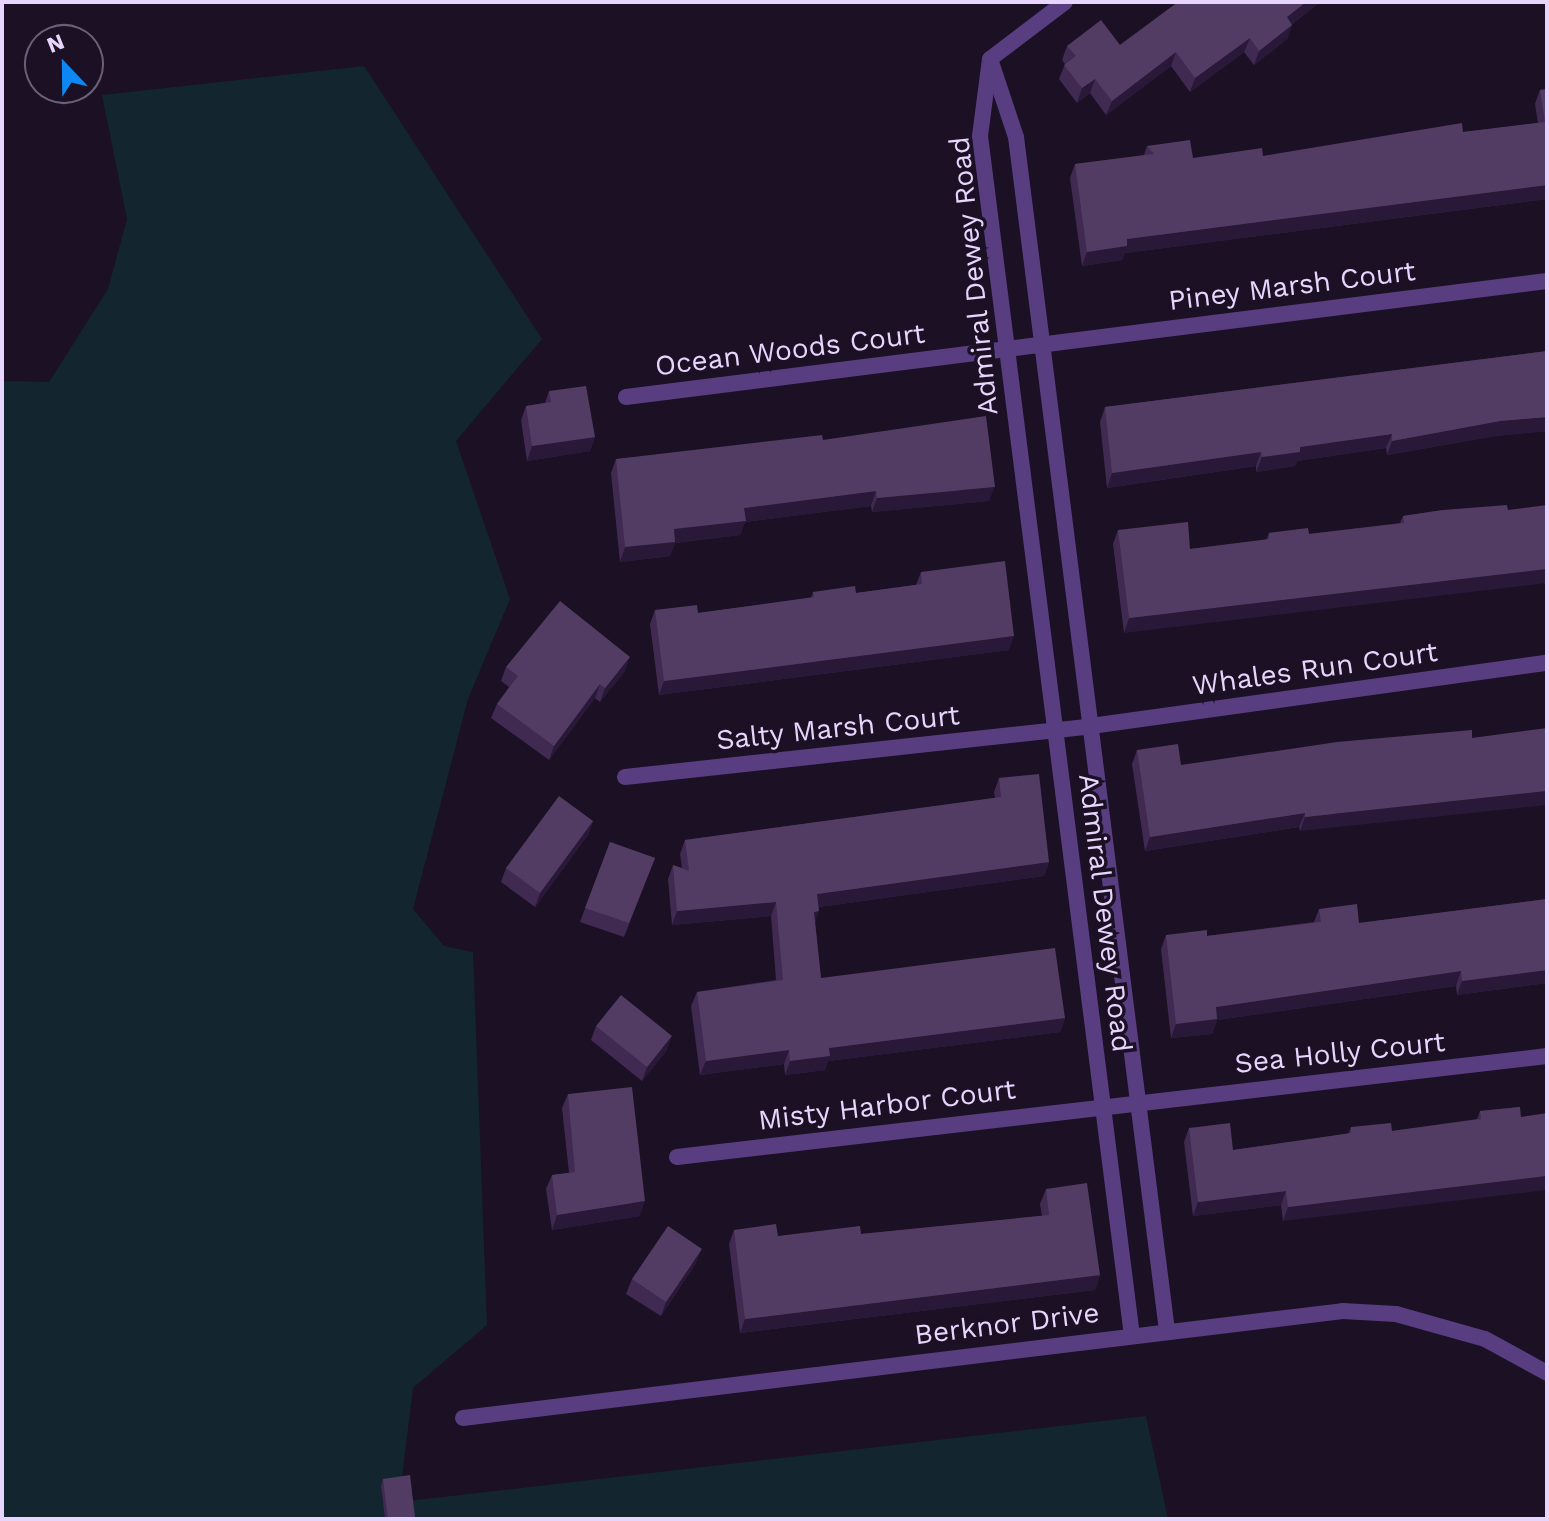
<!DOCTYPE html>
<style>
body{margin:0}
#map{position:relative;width:1549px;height:1521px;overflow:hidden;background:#1b1024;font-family:"Work Sans",sans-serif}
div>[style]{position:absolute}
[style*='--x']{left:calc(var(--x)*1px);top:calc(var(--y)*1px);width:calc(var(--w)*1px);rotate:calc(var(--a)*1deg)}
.green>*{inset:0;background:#13252e}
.street>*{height:16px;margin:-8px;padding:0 8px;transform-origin:8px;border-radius:8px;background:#583d81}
.wall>*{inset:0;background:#402a51}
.shaded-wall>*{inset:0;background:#291837}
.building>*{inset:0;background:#523c63}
span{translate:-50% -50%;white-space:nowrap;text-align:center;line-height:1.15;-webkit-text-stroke:7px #1b1024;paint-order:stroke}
.street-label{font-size:28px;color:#e8d5fd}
.frame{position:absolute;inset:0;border:4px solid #e8d5fd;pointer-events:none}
.north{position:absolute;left:24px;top:24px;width:80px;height:80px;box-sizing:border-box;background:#1b1024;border:2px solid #6d5f7b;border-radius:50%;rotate:338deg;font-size:22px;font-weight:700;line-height:32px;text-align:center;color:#e8d5fd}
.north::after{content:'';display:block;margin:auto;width:28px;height:36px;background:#0c87f3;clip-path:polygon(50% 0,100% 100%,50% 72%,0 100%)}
</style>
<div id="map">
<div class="green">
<div style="clip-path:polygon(364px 66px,542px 339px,456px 441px,510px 599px,468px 699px,413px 909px,444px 946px,473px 952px,487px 1325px,413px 1388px,399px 1502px,1146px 1416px,1168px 1519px,2px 1519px,2px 381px,49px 382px,108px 289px,127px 219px,102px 95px)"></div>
</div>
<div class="street">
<div style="--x:990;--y:59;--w:78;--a:97.4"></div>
<div style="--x:980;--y:136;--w:1209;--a:82.78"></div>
<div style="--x:990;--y:59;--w:94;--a:-37.2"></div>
<div style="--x:991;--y:62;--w:79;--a:71.6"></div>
<div style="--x:1016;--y:137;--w:1204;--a:82.79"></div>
<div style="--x:626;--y:397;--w:928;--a:-7.18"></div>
<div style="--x:625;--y:777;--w:469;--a:-6.2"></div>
<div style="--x:1091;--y:726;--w:460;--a:-7.9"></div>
<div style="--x:677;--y:1157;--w:876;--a:-6.62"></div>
<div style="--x:463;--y:1418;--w:886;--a:-6.93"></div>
<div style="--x:1343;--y:1311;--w:53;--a:3.2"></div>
<div style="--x:1396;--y:1314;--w:92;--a:15.7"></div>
<div style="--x:1485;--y:1339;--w:71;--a:28.7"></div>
</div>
<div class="wall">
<div style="clip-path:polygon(1178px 2px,1320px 2px,1292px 24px,1287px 39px,1254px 65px,1244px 52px,1190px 92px,1171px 66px,1106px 115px,1090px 93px,1077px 103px,1059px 79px,1065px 64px,1062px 60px,1067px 46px,1120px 45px)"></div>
<div style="clip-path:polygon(1547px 89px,1547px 199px,1125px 253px,1122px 260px,1082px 266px,1070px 178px,1075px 164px,1144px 155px,1147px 146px,1193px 158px,1263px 156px,1538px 123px,1535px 104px,1540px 90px)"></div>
<div style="clip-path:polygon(1547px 351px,1547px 431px,1495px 436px,1387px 455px,1386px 448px,1297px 461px,1295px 466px,1256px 472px,1256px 466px,1107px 488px,1100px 422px,1105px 407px)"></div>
<div style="clip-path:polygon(549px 391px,595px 437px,590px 451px,527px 461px,521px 420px,526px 406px,545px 403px)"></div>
<div style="clip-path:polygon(823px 440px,989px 501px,872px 512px,871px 506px,745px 522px,740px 535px,675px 543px,670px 556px,620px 562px,611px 473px,616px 459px)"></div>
<div style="clip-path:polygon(1443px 510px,1124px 633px,1113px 544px,1118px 530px,1190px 549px,1266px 540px,1269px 533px,1309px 534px,1400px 523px,1403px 516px)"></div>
<div style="clip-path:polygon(921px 572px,1009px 650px,659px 695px,650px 624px,655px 610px,698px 613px,811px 598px,813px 592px,856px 593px,916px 585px)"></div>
<div style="clip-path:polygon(506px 667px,625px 671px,600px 702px,595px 698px,549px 760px,491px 718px,497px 704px,509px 687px,501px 681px)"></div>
<div style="clip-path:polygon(1472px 738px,1300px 831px,1299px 827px,1145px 851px,1132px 764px,1137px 750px,1181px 765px)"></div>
<div style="clip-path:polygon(999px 778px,1049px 862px,1044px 876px,819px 907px,815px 923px,821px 978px,1065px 1018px,1060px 1032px,828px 1061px,825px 1070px,785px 1075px,784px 1064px,700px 1075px,691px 1006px,697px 992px,776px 980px,771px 916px,672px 925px,668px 879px,673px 865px,682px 868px,680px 854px,685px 840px,995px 798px,994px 792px)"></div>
<div style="clip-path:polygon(593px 821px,588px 835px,535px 907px,501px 882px,506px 868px)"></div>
<div style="clip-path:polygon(610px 842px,655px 858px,624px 937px,580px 922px)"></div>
<div style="clip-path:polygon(1547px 899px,1547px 983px,1457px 995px,1456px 986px,1217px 1020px,1212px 1034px,1171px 1038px,1161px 949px,1166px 935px,1207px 936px,1314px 922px,1319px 909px,1359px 923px)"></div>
<div style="clip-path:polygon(596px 1026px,667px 1050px,642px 1081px,591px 1040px)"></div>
<div style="clip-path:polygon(568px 1094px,640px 1216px,552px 1230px,546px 1189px,552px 1175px,569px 1173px,562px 1108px)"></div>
<div style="clip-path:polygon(1520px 1107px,1283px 1221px,1281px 1205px,1193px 1216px,1184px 1142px,1189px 1128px,1233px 1150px,1348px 1134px,1351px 1127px,1392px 1131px,1477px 1119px,1480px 1111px)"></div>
<div style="clip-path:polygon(1046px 1189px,1100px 1275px,1095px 1290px,740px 1333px,729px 1244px,734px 1230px,778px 1236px,861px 1234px,1042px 1216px,1040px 1204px)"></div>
<div style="clip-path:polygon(696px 1263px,661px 1316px,626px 1294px,632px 1279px)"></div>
<div style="clip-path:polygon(383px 1479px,414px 1519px,385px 1519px,381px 1486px)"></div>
</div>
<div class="shaded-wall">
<div style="clip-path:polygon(1306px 2px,1320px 2px,1281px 32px,1287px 17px)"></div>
<div style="clip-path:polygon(1292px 25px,1287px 39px,1254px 65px,1259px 51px)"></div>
<div style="clip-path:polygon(1250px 38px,1244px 52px,1190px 92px,1195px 78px)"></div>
<div style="clip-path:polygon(1176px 52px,1171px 66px,1106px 115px,1112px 101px)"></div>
<div style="clip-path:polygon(1095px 79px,1090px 93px,1077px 103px,1082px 88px)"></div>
<div style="clip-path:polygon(1547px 185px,1547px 199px,1125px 253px,1122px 260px,1082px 266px,1087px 252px,1127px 239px)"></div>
<div style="clip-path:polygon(1547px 417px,1547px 431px,1495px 436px,1387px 455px,1392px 441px,1500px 421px)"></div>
<div style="clip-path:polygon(1392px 434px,1386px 448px,1297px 461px,1295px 466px,1256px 472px,1262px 457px,1300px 447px)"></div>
<div style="clip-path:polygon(595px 437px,590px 451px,527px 461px,532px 446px)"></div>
<div style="clip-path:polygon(1261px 452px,1256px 466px,1107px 488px,1112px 473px)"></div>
<div style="clip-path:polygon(995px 487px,989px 501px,872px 512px,877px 498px)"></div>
<div style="clip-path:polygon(876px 491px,871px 506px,745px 522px,740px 535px,675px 543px,670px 556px,620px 562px,625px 547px,674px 529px,744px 508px)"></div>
<div style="clip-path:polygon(1547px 569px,1547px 583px,1124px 633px,1129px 618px)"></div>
<div style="clip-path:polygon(1014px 636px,1009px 650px,659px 695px,664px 681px)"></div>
<div style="clip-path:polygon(630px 657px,625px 671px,600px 702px,605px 688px)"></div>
<div style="clip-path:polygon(600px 684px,595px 698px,549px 760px,554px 746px)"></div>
<div style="clip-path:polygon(1547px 791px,1547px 805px,1300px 831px,1305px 817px)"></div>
<div style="clip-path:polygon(1305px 813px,1299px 827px,1145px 851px,1150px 837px)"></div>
<div style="clip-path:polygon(593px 821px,588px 835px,535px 907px,540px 893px)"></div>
<div style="clip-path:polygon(1049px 862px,1044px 876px,812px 908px,817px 894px)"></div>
<div style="clip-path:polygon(776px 902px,771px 916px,672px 925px,677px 911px)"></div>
<div style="clip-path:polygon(819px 911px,814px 925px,814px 912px)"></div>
<div style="clip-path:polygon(1547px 970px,1547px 983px,1457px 995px,1462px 981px)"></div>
<div style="clip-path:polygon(1461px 971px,1456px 986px,1217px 1020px,1212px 1034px,1171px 1038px,1176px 1024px,1216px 1007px)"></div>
<div style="clip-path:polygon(1065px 1018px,1060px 1032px,828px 1061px,825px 1070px,785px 1075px,790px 1061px,829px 1048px)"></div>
<div style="clip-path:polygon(672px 1036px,667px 1050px,642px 1081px,647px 1067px)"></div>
<div style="clip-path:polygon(789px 1050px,784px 1064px,700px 1075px,706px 1061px)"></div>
<div style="clip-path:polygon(1547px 1176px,1547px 1190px,1283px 1221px,1288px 1207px)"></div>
<div style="clip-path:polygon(1286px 1191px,1281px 1205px,1193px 1216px,1198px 1202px)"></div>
<div style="clip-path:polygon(645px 1201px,640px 1216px,552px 1230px,557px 1215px)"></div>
<div style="clip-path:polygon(702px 1249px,696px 1263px,661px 1316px,666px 1302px)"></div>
<div style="clip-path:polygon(1100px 1275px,1095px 1290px,740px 1333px,745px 1319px)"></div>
</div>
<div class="building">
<div style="clip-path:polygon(1178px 2px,1306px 2px,1287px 17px,1292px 25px,1259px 51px,1250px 38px,1195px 78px,1176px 52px,1112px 101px,1095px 79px,1082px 88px,1064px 65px,1076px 56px,1067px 46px,1101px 20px,1120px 45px)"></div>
<div style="clip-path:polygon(1547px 89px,1547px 185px,1127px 239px,1127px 246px,1087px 252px,1075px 164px,1154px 154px,1147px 146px,1190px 140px,1193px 158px,1262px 148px,1263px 156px,1462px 123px,1463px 132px,1545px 122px,1540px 90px)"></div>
<div style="clip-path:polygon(1547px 351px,1547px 417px,1500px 421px,1392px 441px,1392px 434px,1300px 447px,1300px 452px,1262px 457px,1261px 452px,1112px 473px,1105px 407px)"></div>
<div style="clip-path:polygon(586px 386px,595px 437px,532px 446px,526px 406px,551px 402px,549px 391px)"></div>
<div style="clip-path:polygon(986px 416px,995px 487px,877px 498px,876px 491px,744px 508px,746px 521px,674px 529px,675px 542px,625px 547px,616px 459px,822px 435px,823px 440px)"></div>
<div style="clip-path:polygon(1507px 505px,1508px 510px,1547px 505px,1547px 569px,1129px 618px,1118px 530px,1188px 522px,1190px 549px,1269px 539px,1269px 533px,1308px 528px,1309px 534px,1404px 523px,1403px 516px,1443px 510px)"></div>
<div style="clip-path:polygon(1005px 561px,1014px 636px,664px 681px,655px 610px,697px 605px,698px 613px,814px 597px,813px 592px,855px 586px,856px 593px,922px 584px,921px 572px)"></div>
<div style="clip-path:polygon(560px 601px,630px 657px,605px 688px,600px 684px,554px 746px,497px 704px,518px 676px,506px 667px)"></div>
<div style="clip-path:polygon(1547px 728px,1547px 791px,1305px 817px,1305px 813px,1150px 837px,1137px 750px,1178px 744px,1181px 765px,1337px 742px,1472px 730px,1472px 738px)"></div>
<div style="clip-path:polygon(1039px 774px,1049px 862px,817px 894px,819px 911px,814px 912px,821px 978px,1055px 948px,1065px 1018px,829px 1048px,830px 1056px,790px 1061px,789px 1050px,706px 1061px,697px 992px,783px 980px,776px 902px,677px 911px,673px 865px,689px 871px,685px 840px,1001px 797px,999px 778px)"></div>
<div style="clip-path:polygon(559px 796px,593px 821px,540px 893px,506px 868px)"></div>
<div style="clip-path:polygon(610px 842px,655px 858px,629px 923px,585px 908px)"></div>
<div style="clip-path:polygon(1547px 899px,1547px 970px,1462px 981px,1461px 971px,1216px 1007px,1217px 1019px,1176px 1024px,1166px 935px,1207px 930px,1207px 936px,1321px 922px,1319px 909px,1357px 904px,1359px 923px)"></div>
<div style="clip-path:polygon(621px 995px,672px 1036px,647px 1067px,596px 1026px)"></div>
<div style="clip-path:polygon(632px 1087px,645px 1201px,557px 1215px,552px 1175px,575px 1172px,568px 1094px)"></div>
<div style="clip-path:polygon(1520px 1107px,1521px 1117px,1547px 1113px,1547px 1176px,1288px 1207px,1286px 1191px,1198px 1202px,1189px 1128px,1230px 1123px,1233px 1150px,1351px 1133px,1351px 1127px,1391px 1123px,1392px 1131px,1481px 1119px,1480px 1111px)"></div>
<div style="clip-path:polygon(1087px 1183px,1100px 1275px,745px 1319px,734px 1230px,776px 1224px,778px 1236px,860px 1226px,861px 1234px,1049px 1215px,1046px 1189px)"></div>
<div style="clip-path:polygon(668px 1226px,702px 1249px,666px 1302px,632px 1279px)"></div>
<div style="clip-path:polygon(410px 1475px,415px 1517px,388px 1519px,383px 1479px)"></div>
</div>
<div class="street-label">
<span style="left:974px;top:276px;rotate:-96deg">Admiral Dewey Road</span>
<span style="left:1292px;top:286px;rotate:-7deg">Piney Marsh Court</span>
<span style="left:790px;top:350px;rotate:-7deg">Ocean Woods Court</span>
<span style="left:1315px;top:669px;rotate:-8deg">Whales Run Court</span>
<span style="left:838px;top:728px;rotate:-6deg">Salty Marsh Court</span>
<span style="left:1105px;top:913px;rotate:83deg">Admiral Dewey Road</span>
<span style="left:1340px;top:1053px;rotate:-6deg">Sea Holly Court</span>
<span style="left:887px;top:1105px;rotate:-7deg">Misty Harbor Court</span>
<span style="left:1007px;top:1324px;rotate:-7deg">Berknor Drive</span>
</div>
<div class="frame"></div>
<div class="north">N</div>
</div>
